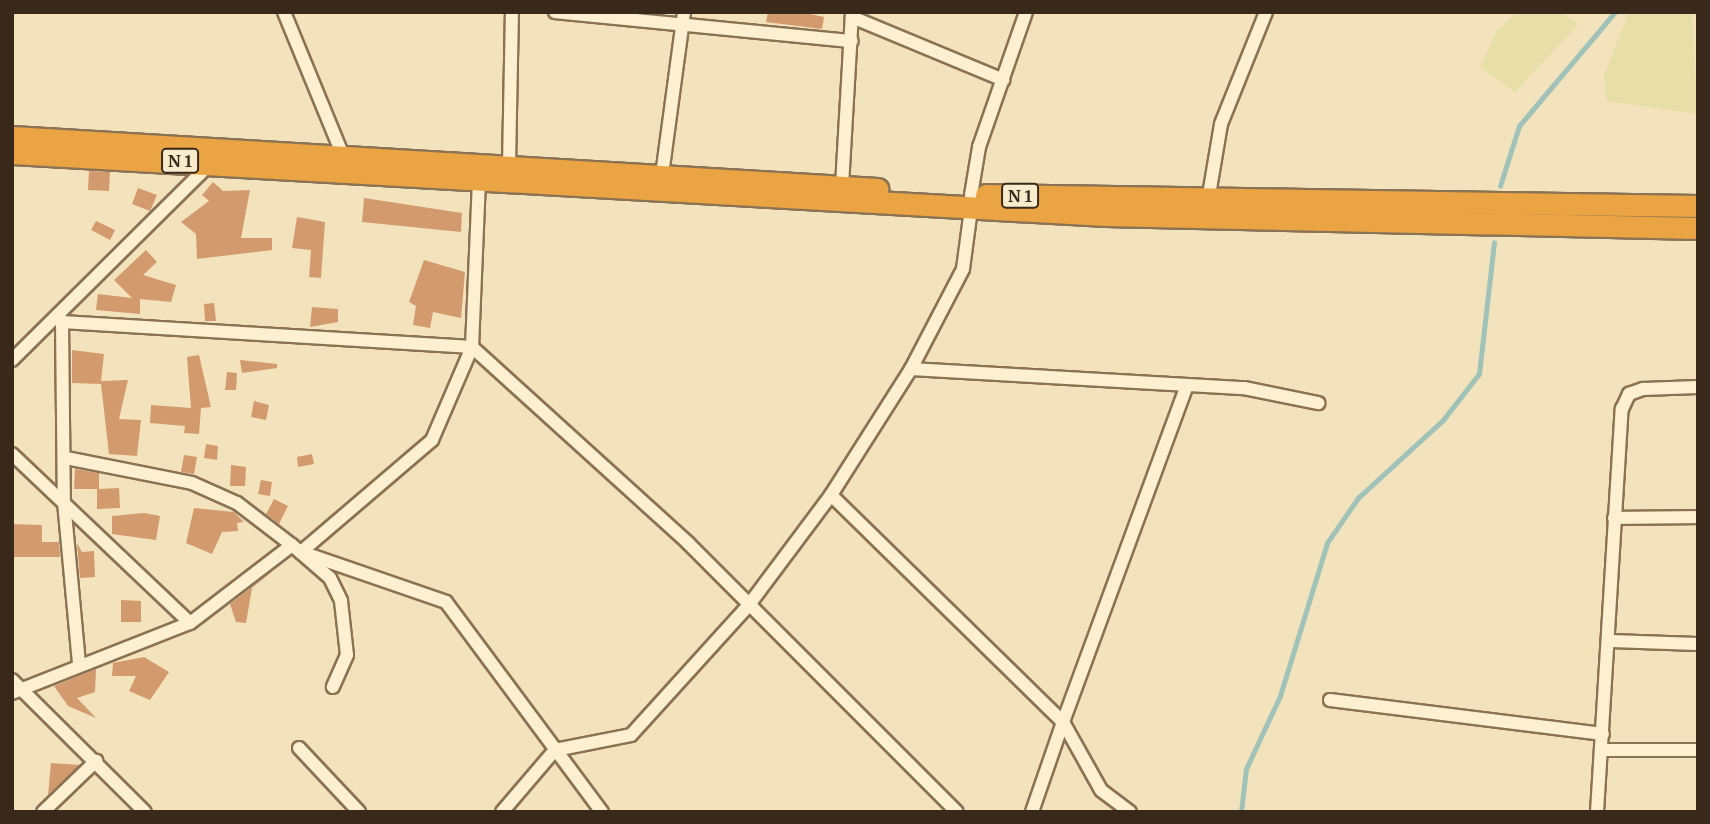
<!DOCTYPE html>
<style>
body{margin:0}
#map{position:relative;width:1710px;height:824px;overflow:hidden;background:#f2e3bc;font-family:Merriweather,serif}
div>[style]{position:absolute}
[style*='--x']{left:calc(var(--x)*1px);top:calc(var(--y)*1px);width:calc(var(--w)*1px);rotate:calc(var(--a)*1deg)}
.farmland>*{inset:0;background:#e8dfa8}
.stream>*{height:4.5px;margin:-2.25px;padding:0 2.25px;transform-origin:2.25px;border-radius:2.25px;background:#a0c2b9}
.building>*{inset:0;background:#d39a6e}
.roads{filter:drop-shadow(2px 0 #8a7254) drop-shadow(-2px 0 #8a7254) drop-shadow(0 2px #8a7254) drop-shadow(0 -2px #8a7254)}
.street>*{height:12px;margin:-6px;padding:0 6px;transform-origin:6px;border-radius:6px;background:#fcf0d0}
.highway>*{height:21px;margin:-10.5px;padding:0 10.5px;transform-origin:10.5px;border-radius:10.5px;background:#eaa443}
span{translate:-50% -50%;white-space:nowrap;text-align:center;line-height:1.15;-webkit-text-stroke:5px #f8eccc;paint-order:stroke}
.shield-label span{padding:2px 5px;background:#f8eccc;border:2px solid;border-radius:5px;-webkit-text-stroke-width:0}
.shield-label{font-size:16px;color:#38291a;font-weight:700}
.frame{position:absolute;inset:0;border:14px solid #38291a;pointer-events:none}
</style>
<div id="map">
<div class="farmland">
<div style="clip-path:polygon(1517px 12px,1559px 12px,1579px 24px,1515px 92px,1480px 67px,1496px 32px)"></div>
<div style="clip-path:polygon(1629px 12px,1692px 12px,1698px 114px,1606px 101px,1604px 75px)"></div>
</div>
<div class="stream">
<div style="--x:1500;--y:186;--w:63;--a:-72.4"></div>
<div style="--x:1519;--y:126;--w:149;--a:-49.9"></div>
<div style="--x:1241;--y:812;--w:43;--a:-83.4"></div>
<div style="--x:1246;--y:769;--w:81;--a:-65"></div>
<div style="--x:1280;--y:696;--w:160;--a:-72.9"></div>
<div style="--x:1327;--y:543;--w:55;--a:-55.4"></div>
<div style="--x:1358;--y:498;--w:115;--a:-42.5"></div>
<div style="--x:1443;--y:420;--w:58;--a:-52"></div>
<div style="--x:1479;--y:374;--w:132;--a:-83.5"></div>
</div>
<div class="building">
<div style="clip-path:polygon(768px 12px,801px 12px,824px 17px,822px 29px,766px 22px)"></div>
<div style="clip-path:polygon(89px 171px,110px 172px,109px 191px,88px 190px)"></div>
<div style="clip-path:polygon(213px 182px,223px 191px,250px 190px,241px 238px,272px 238px,272px 250px,197px 259px,196px 234px,181px 222px,209px 201px,202px 195px)"></div>
<div style="clip-path:polygon(138px 188px,157px 195px,150px 211px,132px 204px)"></div>
<div style="clip-path:polygon(364px 198px,462px 213px,461px 232px,362px 222px)"></div>
<div style="clip-path:polygon(297px 217px,325px 222px,321px 278px,309px 277px,311px 250px,292px 248px)"></div>
<div style="clip-path:polygon(96px 221px,115px 230px,110px 240px,91px 230px)"></div>
<div style="clip-path:polygon(146px 250px,157px 262px,143px 275px,176px 285px,171px 302px,140px 299px,140px 314px,96px 310px,98px 294px,132px 298px,114px 280px)"></div>
<div style="clip-path:polygon(424px 260px,465px 272px,461px 318px,433px 312px,430px 328px,413px 325px,416px 306px,409px 302px)"></div>
<div style="clip-path:polygon(214px 303px,216px 321px,205px 321px,204px 304px)"></div>
<div style="clip-path:polygon(312px 307px,338px 309px,338px 322px,310px 327px)"></div>
<div style="clip-path:polygon(72px 350px,104px 354px,101px 381px,128px 380px,119px 419px,141px 420px,137px 456px,109px 454px,101px 384px,72px 383px)"></div>
<div style="clip-path:polygon(199px 355px,211px 407px,201px 408px,199px 434px,184px 433px,185px 426px,150px 423px,151px 405px,191px 408px,187px 357px)"></div>
<div style="clip-path:polygon(240px 360px,277px 364px,277px 368px,242px 373px)"></div>
<div style="clip-path:polygon(227px 372px,237px 373px,236px 390px,225px 390px)"></div>
<div style="clip-path:polygon(254px 401px,269px 405px,266px 420px,251px 417px)"></div>
<div style="clip-path:polygon(206px 444px,218px 446px,217px 460px,204px 458px)"></div>
<div style="clip-path:polygon(312px 454px,314px 464px,298px 467px,297px 457px)"></div>
<div style="clip-path:polygon(184px 455px,197px 457px,194px 474px,181px 472px)"></div>
<div style="clip-path:polygon(231px 465px,246px 467px,245px 486px,230px 486px)"></div>
<div style="clip-path:polygon(75px 469px,99px 473px,99px 489px,119px 488px,120px 508px,97px 509px,97px 489px,74px 489px)"></div>
<div style="clip-path:polygon(261px 480px,272px 482px,270px 496px,258px 494px)"></div>
<div style="clip-path:polygon(274px 499px,288px 506px,279px 524px,266px 514px)"></div>
<div style="clip-path:polygon(194px 508px,234px 512px,244px 522px,237px 523px,238px 531px,222px 532px,212px 554px,186px 543px)"></div>
<div style="clip-path:polygon(144px 513px,160px 516px,156px 540px,112px 534px,112px 516px)"></div>
<div style="clip-path:polygon(12px 524px,42px 525px,42px 542px,59px 542px,60px 557px,12px 557px)"></div>
<div style="clip-path:polygon(77px 543px,82px 552px,94px 551px,95px 577px,80px 578px)"></div>
<div style="clip-path:polygon(273px 571px,252px 588px,246px 623px,236px 622px,230px 604px)"></div>
<div style="clip-path:polygon(121px 600px,141px 601px,141px 622px,121px 622px)"></div>
<div style="clip-path:polygon(144px 657px,169px 672px,150px 700px,129px 691px,136px 676px,112px 676px,113px 663px)"></div>
<div style="clip-path:polygon(96px 669px,95px 692px,77px 698px,96px 718px,68px 706px,54px 686px)"></div>
<div style="clip-path:polygon(51px 763px,80px 765px,48px 795px)"></div>
</div>
<div class="roads">
<div class="street">
<div style="--x:284;--y:12;--w:161;--a:67.7"></div>
<div style="--x:555;--y:12;--w:298;--a:5.6"></div>
<div style="--x:852;--y:17;--w:164;--a:22.6"></div>
<div style="--x:509;--y:165;--w:153;--a:-88.9"></div>
<div style="--x:662;--y:175;--w:164;--a:-82.3"></div>
<div style="--x:842;--y:186;--w:174;--a:-86.7"></div>
<div style="--x:971;--y:195;--w:49;--a:-80.5"></div>
<div style="--x:979;--y:147;--w:143;--a:-70.8"></div>
<div style="--x:1208;--y:201;--w:78;--a:-80.4"></div>
<div style="--x:1221;--y:124;--w:121;--a:-68.1"></div>
<div style="--x:58;--y:315;--w:8;--a:60"></div>
<div style="--x:62;--y:322;--w:411;--a:3.5"></div>
<div style="--x:472;--y:347;--w:292;--a:42.2"></div>
<div style="--x:688;--y:543;--w:380;--a:45"></div>
<div style="--x:62;--y:322;--w:180;--a:89.4"></div>
<div style="--x:64;--y:502;--w:164;--a:84.7"></div>
<div style="--x:12;--y:360;--w:280;--a:-44.7"></div>
<div style="--x:911;--y:369;--w:334;--a:3.3"></div>
<div style="--x:1244;--y:388;--w:76;--a:11.5"></div>
<div style="--x:12;--y:454;--w:245;--a:43.5"></div>
<div style="--x:66;--y:458;--w:128;--a:11.2"></div>
<div style="--x:192;--y:483;--w:49;--a:24"></div>
<div style="--x:237;--y:503;--w:69;--a:37.4"></div>
<div style="--x:292;--y:545;--w:50;--a:41"></div>
<div style="--x:330;--y:578;--w:25;--a:64"></div>
<div style="--x:341;--y:601;--w:54;--a:83.7"></div>
<div style="--x:347;--y:655;--w:35;--a:114"></div>
<div style="--x:831;--y:495;--w:325;--a:44.4"></div>
<div style="--x:1063;--y:722;--w:95;--a:109"></div>
<div style="--x:1614;--y:518;--w:84;--a:-0.7"></div>
<div style="--x:301;--y:552;--w:172;--a:-40.5"></div>
<div style="--x:432;--y:440;--w:101;--a:-66.7"></div>
<div style="--x:472;--y:347;--w:169;--a:-87.6"></div>
<div style="--x:301;--y:552;--w:153;--a:19"></div>
<div style="--x:446;--y:602;--w:262;--a:53.4"></div>
<div style="--x:1610;--y:641;--w:88;--a:2"></div>
<div style="--x:12;--y:680;--w:187;--a:44.8"></div>
<div style="--x:12;--y:693;--w:191;--a:-21.5"></div>
<div style="--x:190;--y:623;--w:128;--a:-37.4"></div>
<div style="--x:1330;--y:700;--w:275;--a:7.1"></div>
<div style="--x:299;--y:748;--w:88;--a:46.8"></div>
<div style="--x:1602;--y:750;--w:96;--a:0"></div>
<div style="--x:43;--y:812;--w:74;--a:-43.9"></div>
<div style="--x:502;--y:812;--w:82;--a:-49.5"></div>
<div style="--x:555;--y:750;--w:77;--a:-11.2"></div>
<div style="--x:631;--y:735;--w:174;--a:-47.8"></div>
<div style="--x:748;--y:606;--w:139;--a:-53.2"></div>
<div style="--x:831;--y:495;--w:149;--a:-57.6"></div>
<div style="--x:911;--y:369;--w:113;--a:-62.5"></div>
<div style="--x:963;--y:269;--w:61;--a:-82.4"></div>
<div style="--x:1130;--y:812;--w:36;--a:-143"></div>
<div style="--x:1101;--y:790;--w:78;--a:-119.2"></div>
<div style="--x:1063;--y:722;--w:359;--a:-69.8"></div>
<div style="--x:1597;--y:812;--w:404;--a:-86.5"></div>
<div style="--x:1622;--y:409;--w:17;--a:-65"></div>
<div style="--x:1629;--y:394;--w:15;--a:-20"></div>
<div style="--x:1643;--y:389;--w:55;--a:-2.1"></div>
</div>
<div class="highway">
<div style="--x:12;--y:137;--w:867;--a:3.44"></div>
<div style="--x:12;--y:153;--w:1095;--a:3.25"></div>
<div style="--x:1105;--y:215;--w:593;--a:1.26"></div>
<div style="--x:986;--y:195;--w:712;--a:0.89"></div>
</div>
</div>
<div class="shield-label">
<span style="left:180px;top:161px">N 1</span>
<span style="left:1020px;top:196px">N 1</span>
</div>
<div class="frame"></div>
</div>
